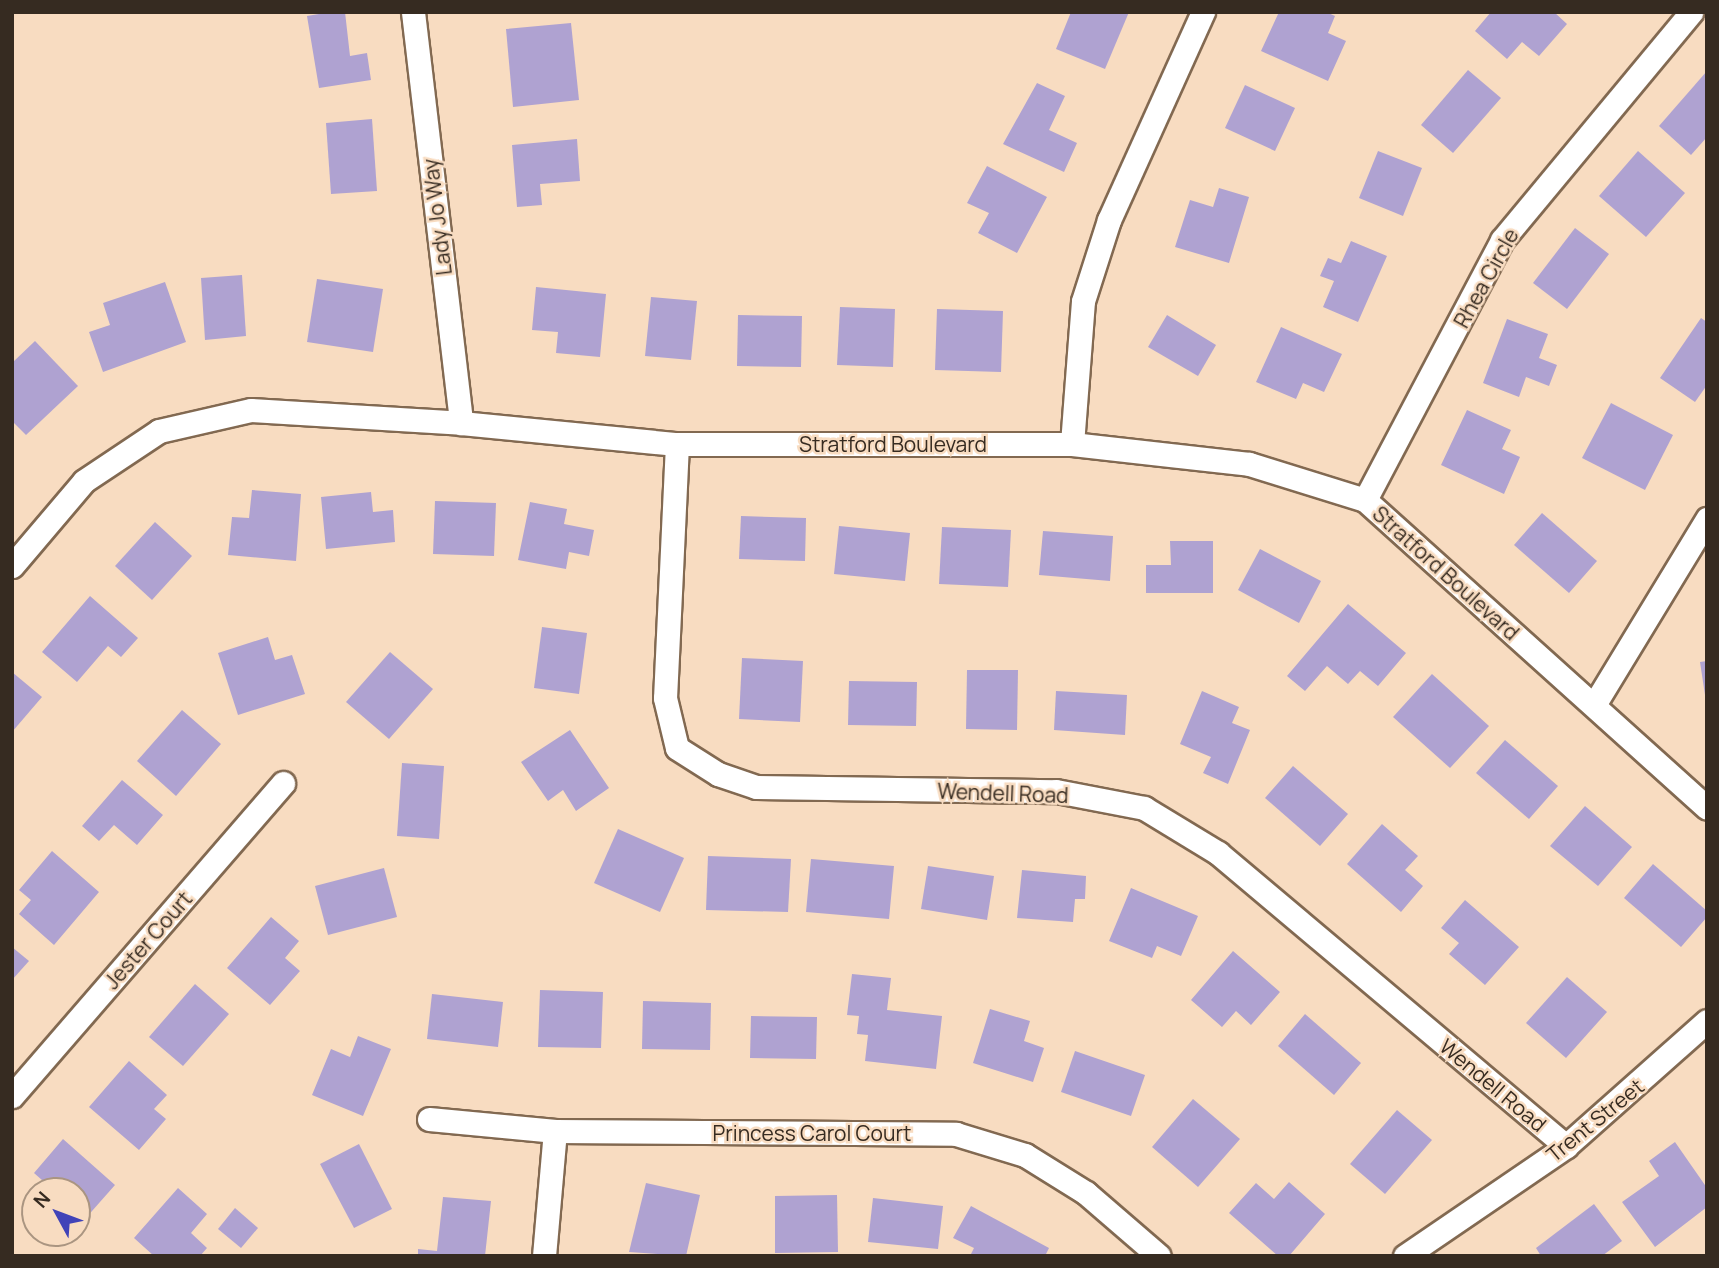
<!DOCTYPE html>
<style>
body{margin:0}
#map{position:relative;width:1719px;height:1268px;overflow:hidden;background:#f8dcc1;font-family:Manrope,sans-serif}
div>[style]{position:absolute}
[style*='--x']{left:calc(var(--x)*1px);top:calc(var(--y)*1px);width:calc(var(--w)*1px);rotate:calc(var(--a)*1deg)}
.building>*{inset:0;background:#afa2d1}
.roads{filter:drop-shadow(2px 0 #826951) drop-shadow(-2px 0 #826951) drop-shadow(0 2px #826951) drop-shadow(0 -2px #826951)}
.street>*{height:23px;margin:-11.5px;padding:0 11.5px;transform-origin:11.5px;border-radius:11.5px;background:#fff}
span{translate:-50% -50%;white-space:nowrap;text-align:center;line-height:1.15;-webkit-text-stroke:5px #f8dcc1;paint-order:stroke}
.street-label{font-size:21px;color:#362b21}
.frame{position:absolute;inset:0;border:14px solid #362b21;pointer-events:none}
.north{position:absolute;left:21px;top:1177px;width:70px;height:70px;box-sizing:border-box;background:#f8dcc1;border:2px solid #aa9581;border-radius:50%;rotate:311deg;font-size:19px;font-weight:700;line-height:28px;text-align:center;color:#362b21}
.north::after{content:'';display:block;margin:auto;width:24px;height:32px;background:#4143b8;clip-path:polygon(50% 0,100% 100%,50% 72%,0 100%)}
</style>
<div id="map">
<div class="building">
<div style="clip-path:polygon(331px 12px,345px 12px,350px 56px,367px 53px,371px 80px,319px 88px,307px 16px)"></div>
<div style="clip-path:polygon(1071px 12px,1129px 12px,1105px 69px,1056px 49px)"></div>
<div style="clip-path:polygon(1279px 12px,1326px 12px,1335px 16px,1328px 33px,1346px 41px,1328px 81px,1261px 51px)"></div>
<div style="clip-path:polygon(1491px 12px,1554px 12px,1567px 24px,1539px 56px,1522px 42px,1507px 59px,1475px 31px)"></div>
<div style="clip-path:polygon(571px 23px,579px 100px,513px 107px,506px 29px)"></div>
<div style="clip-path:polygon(1468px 70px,1501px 98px,1453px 153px,1421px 125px)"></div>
<div style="clip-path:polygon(1707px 71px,1707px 137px,1691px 155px,1659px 126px)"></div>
<div style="clip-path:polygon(1037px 83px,1065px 96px,1049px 130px,1077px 143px,1064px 172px,1003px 144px)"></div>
<div style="clip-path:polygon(1245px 85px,1295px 108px,1275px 151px,1225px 128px)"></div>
<div style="clip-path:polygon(372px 119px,377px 191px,331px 194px,326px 123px)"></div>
<div style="clip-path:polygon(577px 139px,580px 181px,540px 184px,542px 205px,517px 207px,512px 145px)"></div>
<div style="clip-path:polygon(1378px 151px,1422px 168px,1403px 216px,1359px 198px)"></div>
<div style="clip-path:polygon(1638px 151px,1685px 193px,1646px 237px,1599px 196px)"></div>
<div style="clip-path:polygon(987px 166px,1047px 197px,1017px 253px,978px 233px,989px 213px,967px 203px)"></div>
<div style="clip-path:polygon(1219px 188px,1249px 197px,1229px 263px,1175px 247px,1190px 200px,1213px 207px)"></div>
<div style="clip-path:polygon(1575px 228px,1609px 254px,1567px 309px,1533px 283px)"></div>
<div style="clip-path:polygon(1351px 241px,1387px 256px,1358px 322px,1323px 307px,1334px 281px,1320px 276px,1328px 258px,1341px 263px)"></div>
<div style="clip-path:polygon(242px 275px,246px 336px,205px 340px,201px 278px)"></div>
<div style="clip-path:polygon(317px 279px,383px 289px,373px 352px,307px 342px)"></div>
<div style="clip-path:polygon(165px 282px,186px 342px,103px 372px,89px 332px,110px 325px,103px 303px)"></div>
<div style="clip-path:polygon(536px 287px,606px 294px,600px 357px,556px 353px,558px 332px,532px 330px)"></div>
<div style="clip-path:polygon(651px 297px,697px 301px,691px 360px,645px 356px)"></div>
<div style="clip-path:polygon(840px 307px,895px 309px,893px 367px,837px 365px)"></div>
<div style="clip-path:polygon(937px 309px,1003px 311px,1001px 372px,935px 370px)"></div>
<div style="clip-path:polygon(738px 315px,802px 316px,801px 367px,737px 366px)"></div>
<div style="clip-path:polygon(1167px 315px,1216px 345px,1198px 376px,1148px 347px)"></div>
<div style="clip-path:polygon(1701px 318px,1707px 322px,1707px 385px,1695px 402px,1660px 378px)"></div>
<div style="clip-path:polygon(1507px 319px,1548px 334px,1539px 358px,1557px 365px,1549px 386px,1526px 377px,1519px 397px,1483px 383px)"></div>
<div style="clip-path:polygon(1281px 327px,1342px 354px,1324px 392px,1303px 383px,1296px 399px,1256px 382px)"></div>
<div style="clip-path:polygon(35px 341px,78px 386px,26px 435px,12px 421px,12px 363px)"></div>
<div style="clip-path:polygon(1611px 403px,1673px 435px,1645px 490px,1582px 458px)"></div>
<div style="clip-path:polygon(1467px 410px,1511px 430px,1502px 449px,1520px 457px,1504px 494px,1441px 465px)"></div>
<div style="clip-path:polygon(252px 490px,301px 494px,296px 561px,228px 555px,232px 517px,249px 518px)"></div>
<div style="clip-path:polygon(371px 492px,373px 512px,393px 510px,395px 542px,326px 549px,321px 497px)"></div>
<div style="clip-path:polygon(435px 501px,496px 503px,494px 556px,433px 554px)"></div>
<div style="clip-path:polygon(530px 502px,567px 509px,564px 524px,594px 530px,589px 556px,569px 552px,566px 569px,518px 560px)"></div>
<div style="clip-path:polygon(1542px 513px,1597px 561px,1569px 593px,1514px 545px)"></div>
<div style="clip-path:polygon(741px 516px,806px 518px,805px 561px,739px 559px)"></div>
<div style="clip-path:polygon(155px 522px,192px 556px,152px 600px,115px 566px)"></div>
<div style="clip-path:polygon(839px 526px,910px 533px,905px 581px,834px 574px)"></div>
<div style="clip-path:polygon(942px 527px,1011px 530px,1008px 587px,939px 584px)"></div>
<div style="clip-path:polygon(1043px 531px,1113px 536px,1110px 581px,1039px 575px)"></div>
<div style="clip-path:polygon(1170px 541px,1213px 541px,1213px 593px,1146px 593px,1146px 565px,1171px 565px)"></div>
<div style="clip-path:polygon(1260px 549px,1321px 581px,1299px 623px,1238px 590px)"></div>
<div style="clip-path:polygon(90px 596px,138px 638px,121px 657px,108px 646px,77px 682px,42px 652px)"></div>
<div style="clip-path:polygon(1348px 604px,1406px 653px,1378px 686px,1360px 671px,1348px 684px,1327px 666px,1305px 691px,1287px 676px)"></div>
<div style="clip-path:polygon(542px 627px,587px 633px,579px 694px,534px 688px)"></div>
<div style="clip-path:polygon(268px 637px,275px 660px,292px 655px,305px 694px,238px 715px,218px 653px)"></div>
<div style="clip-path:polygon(390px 652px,433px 689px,389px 739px,346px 702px)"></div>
<div style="clip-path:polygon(742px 658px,803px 661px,800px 722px,739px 719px)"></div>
<div style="clip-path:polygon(1707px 661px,1707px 695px,1705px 695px,1700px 662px)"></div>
<div style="clip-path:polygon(967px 670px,1018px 670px,1017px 730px,966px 729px)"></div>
<div style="clip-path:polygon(12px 672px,42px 697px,12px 732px)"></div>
<div style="clip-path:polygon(1432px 674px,1489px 726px,1450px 768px,1393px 717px)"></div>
<div style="clip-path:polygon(849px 681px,917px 682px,916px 726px,848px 725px)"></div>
<div style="clip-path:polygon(1056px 691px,1127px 695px,1125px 735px,1054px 730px)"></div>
<div style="clip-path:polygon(1202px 691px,1239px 707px,1232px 723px,1250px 730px,1228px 784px,1203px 773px,1211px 757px,1180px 744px)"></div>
<div style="clip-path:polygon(182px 710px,221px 744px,176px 796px,137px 761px)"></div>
<div style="clip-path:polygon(570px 730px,609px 788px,576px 811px,563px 790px,548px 801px,521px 762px)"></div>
<div style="clip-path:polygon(1505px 740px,1558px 786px,1529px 819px,1476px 773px)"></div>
<div style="clip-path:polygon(402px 763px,444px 766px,439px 839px,397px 836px)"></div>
<div style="clip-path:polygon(1293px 766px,1348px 814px,1320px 846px,1265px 798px)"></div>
<div style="clip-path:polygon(122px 780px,163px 815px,137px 845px,114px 825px,99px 841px,82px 826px)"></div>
<div style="clip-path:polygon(1585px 806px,1632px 847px,1598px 886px,1550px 846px)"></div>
<div style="clip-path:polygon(1382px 824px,1418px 856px,1405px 870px,1423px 886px,1401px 912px,1347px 864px)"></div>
<div style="clip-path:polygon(618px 829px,684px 858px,660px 912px,594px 883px)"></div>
<div style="clip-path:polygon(52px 851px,99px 892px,54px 945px,19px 914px,31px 900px,19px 890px)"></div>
<div style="clip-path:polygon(708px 856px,791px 859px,788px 912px,706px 910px)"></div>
<div style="clip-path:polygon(811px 859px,894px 866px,889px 919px,806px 912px)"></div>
<div style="clip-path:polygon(1653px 864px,1707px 911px,1707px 917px,1681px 947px,1624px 898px)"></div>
<div style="clip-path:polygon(928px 866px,994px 876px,987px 920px,921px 909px)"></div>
<div style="clip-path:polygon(384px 868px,397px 917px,328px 935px,315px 886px)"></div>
<div style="clip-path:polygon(1022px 870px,1086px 876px,1085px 899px,1075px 899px,1073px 922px,1017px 918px)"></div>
<div style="clip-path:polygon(1131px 888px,1198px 916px,1181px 956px,1157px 946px,1152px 958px,1109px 941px)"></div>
<div style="clip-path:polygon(1465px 900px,1519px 947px,1485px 985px,1449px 954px,1459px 943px,1441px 928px)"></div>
<div style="clip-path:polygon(271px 917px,299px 941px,285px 958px,300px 971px,270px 1005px,227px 968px)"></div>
<div style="clip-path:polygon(12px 947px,29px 961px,12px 980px)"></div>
<div style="clip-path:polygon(1233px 951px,1280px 992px,1251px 1025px,1236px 1011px,1222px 1027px,1191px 1000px)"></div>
<div style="clip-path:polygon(852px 974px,891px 978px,887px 1010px,942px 1016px,936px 1069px,865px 1061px,868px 1035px,857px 1034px,859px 1016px,847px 1015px)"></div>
<div style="clip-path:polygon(1567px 977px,1607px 1012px,1566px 1058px,1526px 1023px)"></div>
<div style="clip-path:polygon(195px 984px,229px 1014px,183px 1066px,149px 1037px)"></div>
<div style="clip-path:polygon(540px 990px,603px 992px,601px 1048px,538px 1047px)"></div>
<div style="clip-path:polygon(432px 994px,503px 1002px,498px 1047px,427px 1039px)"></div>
<div style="clip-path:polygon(643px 1001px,711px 1003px,710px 1050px,642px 1049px)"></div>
<div style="clip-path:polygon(990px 1009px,1030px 1021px,1024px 1041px,1044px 1048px,1033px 1082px,973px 1063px)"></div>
<div style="clip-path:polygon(1305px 1014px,1361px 1063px,1334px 1095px,1278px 1046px)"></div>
<div style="clip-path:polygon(751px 1016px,817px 1017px,816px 1059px,750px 1058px)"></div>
<div style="clip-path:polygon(358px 1036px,391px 1049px,363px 1116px,312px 1095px,331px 1049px,350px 1057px)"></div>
<div style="clip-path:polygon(1075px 1051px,1145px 1075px,1131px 1116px,1061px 1092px)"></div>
<div style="clip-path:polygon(129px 1061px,167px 1095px,154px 1109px,166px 1119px,139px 1150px,89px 1107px)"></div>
<div style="clip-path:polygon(1193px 1099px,1240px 1139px,1198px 1187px,1152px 1147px)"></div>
<div style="clip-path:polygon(1397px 1110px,1432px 1140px,1385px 1194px,1350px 1164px)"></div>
<div style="clip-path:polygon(63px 1139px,115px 1185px,77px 1228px,77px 1191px,48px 1191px,51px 1188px,34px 1173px)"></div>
<div style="clip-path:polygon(1675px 1142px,1707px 1188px,1707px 1207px,1655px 1247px,1622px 1202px,1659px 1176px,1649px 1161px)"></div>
<div style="clip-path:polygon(359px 1144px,392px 1209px,354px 1228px,320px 1164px)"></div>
<div style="clip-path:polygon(1289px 1182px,1325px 1214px,1289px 1256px,1278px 1256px,1229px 1213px,1256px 1183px,1274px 1199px)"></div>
<div style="clip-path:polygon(646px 1183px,700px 1195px,686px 1256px,629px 1252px)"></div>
<div style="clip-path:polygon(178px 1188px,207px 1214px,191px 1233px,207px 1248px,200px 1256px,154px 1256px,134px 1238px)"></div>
<div style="clip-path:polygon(837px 1195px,838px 1252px,775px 1253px,775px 1196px)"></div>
<div style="clip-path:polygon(443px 1197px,491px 1201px,485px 1256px,418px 1256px,418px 1249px,437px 1251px)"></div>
<div style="clip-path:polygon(873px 1198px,943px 1206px,938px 1249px,868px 1242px)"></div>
<div style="clip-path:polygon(1594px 1204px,1622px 1241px,1602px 1256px,1541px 1256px,1536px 1248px)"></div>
<div style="clip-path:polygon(971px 1206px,1049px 1248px,1045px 1256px,970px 1256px,974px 1248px,953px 1238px)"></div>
<div style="clip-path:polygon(235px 1208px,258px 1228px,241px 1248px,218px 1229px)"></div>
</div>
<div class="roads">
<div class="street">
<div style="--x:413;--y:12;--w:414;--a:83.3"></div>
<div style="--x:677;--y:444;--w:254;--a:92.7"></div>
<div style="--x:665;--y:698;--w:51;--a:76.5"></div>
<div style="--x:677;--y:748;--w:49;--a:32.4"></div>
<div style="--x:718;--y:774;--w:40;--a:18.9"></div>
<div style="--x:756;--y:787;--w:300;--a:0.8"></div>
<div style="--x:1056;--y:791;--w:90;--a:10.9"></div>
<div style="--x:1144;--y:808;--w:87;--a:31.3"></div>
<div style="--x:1218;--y:853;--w:455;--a:40.1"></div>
<div style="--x:1072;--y:444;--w:143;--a:-85.6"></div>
<div style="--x:1083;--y:301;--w:85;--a:-72.2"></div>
<div style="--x:1109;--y:220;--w:228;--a:-65.7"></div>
<div style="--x:1365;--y:500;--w:294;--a:-62.2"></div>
<div style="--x:1502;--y:240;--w:296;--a:-50.3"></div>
<div style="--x:12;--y:566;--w:111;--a:-49.7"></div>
<div style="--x:84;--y:481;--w:90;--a:-33.7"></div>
<div style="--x:159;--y:431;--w:94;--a:-12.9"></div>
<div style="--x:251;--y:410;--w:210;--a:3.5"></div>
<div style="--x:461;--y:423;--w:217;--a:5.6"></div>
<div style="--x:677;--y:444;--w:395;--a:0"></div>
<div style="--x:1072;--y:444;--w:178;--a:6.4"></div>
<div style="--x:1249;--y:464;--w:121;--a:17.2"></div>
<div style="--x:1365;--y:500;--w:460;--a:42"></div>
<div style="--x:1594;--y:705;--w:218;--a:-58.7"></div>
<div style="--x:12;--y:1096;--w:414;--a:-49.1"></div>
<div style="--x:429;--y:1119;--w:127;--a:5.4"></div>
<div style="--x:555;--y:1131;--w:401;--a:0.4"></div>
<div style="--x:956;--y:1134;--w:72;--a:16.9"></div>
<div style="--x:1025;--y:1155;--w:72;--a:31.9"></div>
<div style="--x:1086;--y:1193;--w:96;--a:40.8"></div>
<div style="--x:544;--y:1256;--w:125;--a:-85"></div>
<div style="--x:1405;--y:1256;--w:195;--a:-34.3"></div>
<div style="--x:1566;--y:1146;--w:188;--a:-41.6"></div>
</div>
</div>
<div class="street-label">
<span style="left:437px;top:217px;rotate:-97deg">Lady Jo Way</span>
<span style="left:1486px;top:278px;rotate:-61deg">Rhea Circle</span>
<span style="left:893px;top:444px">Stratford Boulevard</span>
<span style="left:1446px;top:573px;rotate:42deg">Stratford Boulevard</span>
<span style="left:1003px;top:793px;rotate:2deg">Wendell Road</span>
<span style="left:148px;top:940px;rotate:-49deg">Jester Court</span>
<span style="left:1493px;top:1085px;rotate:40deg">Wendell Road</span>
<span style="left:1595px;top:1120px;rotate:-39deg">Trent Street</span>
<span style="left:812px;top:1133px">Princess Carol Court</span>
</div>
<div class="frame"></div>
<div class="north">N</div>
</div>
